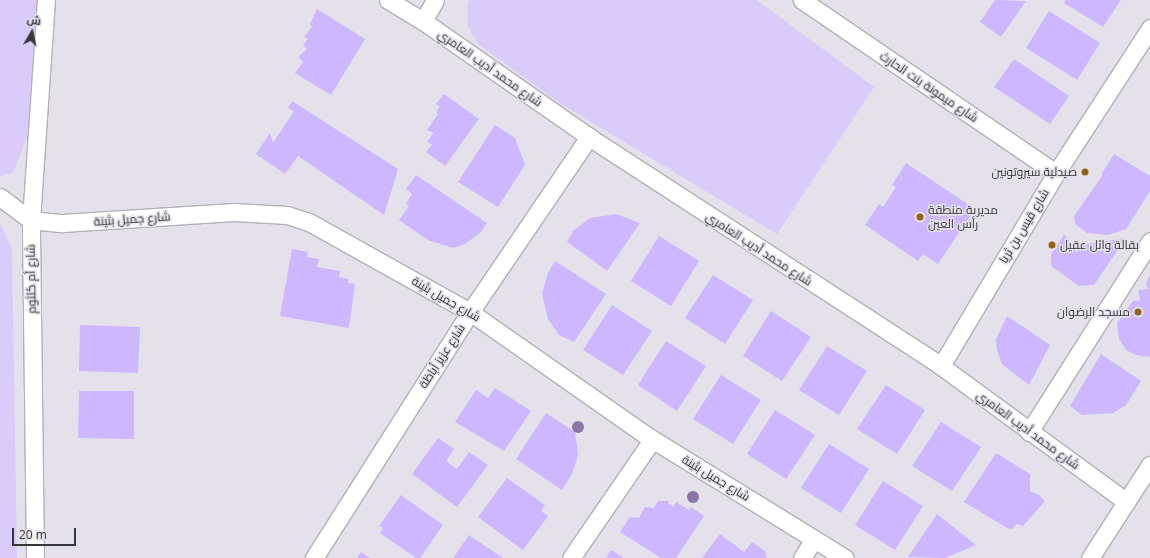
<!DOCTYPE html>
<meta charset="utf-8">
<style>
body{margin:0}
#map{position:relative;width:1150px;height:558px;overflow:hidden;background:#e4e1ea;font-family:"Open Sans",Cairo,sans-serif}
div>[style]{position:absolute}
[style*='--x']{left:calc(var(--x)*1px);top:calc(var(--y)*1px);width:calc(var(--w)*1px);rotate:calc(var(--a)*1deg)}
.green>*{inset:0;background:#d9ccfa}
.building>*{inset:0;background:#cdb7fe}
.roads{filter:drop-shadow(1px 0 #b3b0b9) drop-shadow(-1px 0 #b3b0b9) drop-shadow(0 1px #b3b0b9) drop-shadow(0 -1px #b3b0b9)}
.minor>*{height:17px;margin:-8.5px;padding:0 8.5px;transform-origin:8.5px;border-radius:8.5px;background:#fff}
.trees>*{width:12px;height:12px;margin:-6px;border-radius:50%;background:#8a76a6}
.dots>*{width:11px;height:11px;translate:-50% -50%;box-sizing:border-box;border:2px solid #e4e1ea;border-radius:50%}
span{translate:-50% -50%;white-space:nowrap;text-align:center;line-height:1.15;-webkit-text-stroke:3px #e4e1ea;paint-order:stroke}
.street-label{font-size:12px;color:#373639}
.poi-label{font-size:12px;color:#373639}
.right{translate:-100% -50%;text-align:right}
.left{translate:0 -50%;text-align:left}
.north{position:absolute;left:12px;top:12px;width:40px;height:40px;-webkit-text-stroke:3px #e4e1ea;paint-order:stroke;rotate:9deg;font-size:11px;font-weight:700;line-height:16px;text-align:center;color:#373639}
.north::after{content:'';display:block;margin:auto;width:14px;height:18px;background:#373639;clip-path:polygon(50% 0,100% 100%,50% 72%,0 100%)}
.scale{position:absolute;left:12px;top:528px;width:64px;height:18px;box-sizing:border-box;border:2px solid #373639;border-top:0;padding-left:5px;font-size:12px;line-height:14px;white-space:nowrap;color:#373639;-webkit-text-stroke:3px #e4e1ea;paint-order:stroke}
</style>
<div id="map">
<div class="green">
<div style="clip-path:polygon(0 0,46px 0,39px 106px,13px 173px,0 176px)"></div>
<div style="clip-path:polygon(470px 0,757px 0,874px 87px,777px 234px,558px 102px,478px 44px,468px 27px,467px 6px)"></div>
<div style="clip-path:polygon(0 223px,12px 249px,17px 558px,0 558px)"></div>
</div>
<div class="building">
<div style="clip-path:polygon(995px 0,1026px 1px,1001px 37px,980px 22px)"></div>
<div style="clip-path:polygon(1066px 0,1121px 0,1103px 27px,1064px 3px)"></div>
<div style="clip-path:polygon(317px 9px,365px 39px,331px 95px,295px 73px,303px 62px,298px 57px,307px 49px,303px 45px,308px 39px,304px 37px,312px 27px,310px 24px)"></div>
<div style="clip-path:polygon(1049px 11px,1100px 43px,1077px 80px,1026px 48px)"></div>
<div style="clip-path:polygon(1014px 59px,1069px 96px,1050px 124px,994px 87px)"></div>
<div style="clip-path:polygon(444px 94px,479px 119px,445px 166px,426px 152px,432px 145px,427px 141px,434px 133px,427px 130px,438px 114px,436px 112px,440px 107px,436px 104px)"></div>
<div style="clip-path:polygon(292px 101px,398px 169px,384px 215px,298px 156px,285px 174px,256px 154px,270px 133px,273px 143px,294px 111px,288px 108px)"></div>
<div style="clip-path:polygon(495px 125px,515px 138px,525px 165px,498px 207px,458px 182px)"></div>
<div style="clip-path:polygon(1114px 154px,1150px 176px,1150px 191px,1126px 229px,1108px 235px,1087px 233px,1075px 224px,1074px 216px,1102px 176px,1102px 173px)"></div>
<div style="clip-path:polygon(906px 163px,975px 209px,938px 264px,923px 254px,918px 261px,865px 225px,879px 204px,883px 207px,896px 187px,892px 185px)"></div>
<div style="clip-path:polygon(416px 175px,487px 223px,481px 232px,465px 244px,453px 248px,428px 240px,399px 220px,409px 206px,406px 204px,412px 194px,406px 189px)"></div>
<div style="clip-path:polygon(616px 214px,640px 223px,607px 271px,567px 242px,573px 231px,590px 218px)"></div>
<div style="clip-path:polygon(1064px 235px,1074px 246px,1126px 238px,1094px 285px,1079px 286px,1051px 266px,1051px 254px)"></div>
<div style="clip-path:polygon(659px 236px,699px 261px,671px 306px,631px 281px)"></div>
<div style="clip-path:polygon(292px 249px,308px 252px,307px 257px,319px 259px,317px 267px,340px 271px,339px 277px,349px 279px,348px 283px,355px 284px,349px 328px,280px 316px)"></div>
<div style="clip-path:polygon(555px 261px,606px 294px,574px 342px,559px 335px,548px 319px,542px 293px,548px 273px)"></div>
<div style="clip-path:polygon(713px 275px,753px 300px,725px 344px,685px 318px)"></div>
<div style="clip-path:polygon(1150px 275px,1150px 357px,1136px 355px,1126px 350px,1119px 339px,1117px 323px,1133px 301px,1140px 300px,1138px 290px,1148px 289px,1146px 283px)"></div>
<div style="clip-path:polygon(612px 305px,652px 331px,623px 375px,583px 350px)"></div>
<div style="clip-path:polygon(771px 311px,811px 337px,782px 381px,743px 356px)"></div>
<div style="clip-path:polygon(1007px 316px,1050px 345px,1029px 385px,1002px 364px,997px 350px,996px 339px)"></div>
<div style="clip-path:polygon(80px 325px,140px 327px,138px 373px,79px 371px)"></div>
<div style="clip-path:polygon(666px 341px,706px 366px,677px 411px,638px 385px)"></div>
<div style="clip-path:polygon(827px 346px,867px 371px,839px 415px,799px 390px)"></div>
<div style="clip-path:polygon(1101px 354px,1141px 381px,1126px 405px,1113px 413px,1082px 415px,1070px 406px)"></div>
<div style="clip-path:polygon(721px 375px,761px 400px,733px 444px,693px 419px)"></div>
<div style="clip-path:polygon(886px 385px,925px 410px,897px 454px,857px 429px)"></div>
<div style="clip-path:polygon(495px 388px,531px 411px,504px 451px,455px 422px,476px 390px,488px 398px)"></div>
<div style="clip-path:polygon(79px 391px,134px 391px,134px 439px,78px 438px)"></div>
<div style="clip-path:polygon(775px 410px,815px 435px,786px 479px,747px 454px)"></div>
<div style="clip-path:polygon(546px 413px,575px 432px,578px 454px,573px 472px,562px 490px,516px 459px)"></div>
<div style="clip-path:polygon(941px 422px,981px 447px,952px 491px,912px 466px)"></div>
<div style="clip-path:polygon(438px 438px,454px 449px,446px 461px,457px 469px,469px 452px,488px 465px,457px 507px,412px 474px)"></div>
<div style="clip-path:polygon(829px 444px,869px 469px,841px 513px,801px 488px)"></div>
<div style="clip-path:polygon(996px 453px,1030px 474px,1030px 491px,1039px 495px,1045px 501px,1023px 526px,1017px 524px,1012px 529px,1007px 528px,964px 502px)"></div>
<div style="clip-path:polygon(507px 478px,545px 505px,541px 511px,548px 516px,523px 550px,478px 517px)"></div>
<div style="clip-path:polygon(883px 481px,923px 506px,895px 550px,855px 525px)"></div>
<div style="clip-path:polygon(401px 495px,443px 525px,420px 558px,416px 558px,380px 533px,383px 528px,379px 526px)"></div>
<div style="clip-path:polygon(658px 501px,669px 501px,668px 503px,673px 507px,676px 502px,689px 510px,691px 507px,704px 516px,676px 558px,661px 558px,620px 532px,630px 517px,639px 518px,645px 507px,654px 508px)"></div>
<div style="clip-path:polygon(937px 514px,976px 545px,945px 558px,908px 557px)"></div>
<div style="clip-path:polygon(720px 534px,744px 552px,752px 542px,765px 551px,767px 558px,702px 558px)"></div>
<div style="clip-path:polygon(469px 535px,503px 558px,453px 558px)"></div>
<div style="clip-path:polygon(611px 550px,624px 558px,606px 558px)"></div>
<div style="clip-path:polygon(361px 552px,370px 558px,357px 558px)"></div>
</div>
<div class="roads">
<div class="minor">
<div style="--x:388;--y:0;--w:41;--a:31"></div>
<div style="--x:423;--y:21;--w:203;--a:34.9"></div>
<div style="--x:589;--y:137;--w:420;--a:33"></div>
<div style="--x:941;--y:366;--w:230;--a:36.2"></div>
<div style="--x:802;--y:0;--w:307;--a:34.3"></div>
<div style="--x:423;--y:21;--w:24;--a:-60"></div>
<div style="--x:0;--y:197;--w:39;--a:37"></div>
<div style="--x:31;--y:220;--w:31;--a:6"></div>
<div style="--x:62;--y:223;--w:172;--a:-3.7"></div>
<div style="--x:234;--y:212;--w:53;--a:3.2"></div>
<div style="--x:287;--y:215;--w:23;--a:18"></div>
<div style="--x:309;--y:222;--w:184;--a:29.2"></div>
<div style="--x:470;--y:312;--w:213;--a:35"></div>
<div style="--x:644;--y:434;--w:236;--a:31.7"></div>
<div style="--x:941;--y:366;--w:225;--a:-59.2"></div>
<div style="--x:1056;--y:173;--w:173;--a:-57"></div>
<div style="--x:1029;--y:432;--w:226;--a:-57.6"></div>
<div style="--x:35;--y:558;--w:338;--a:-90.7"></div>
<div style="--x:31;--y:220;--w:221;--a:-86.1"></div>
<div style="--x:314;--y:558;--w:291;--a:-57.6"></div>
<div style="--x:470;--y:312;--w:212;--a:-55.8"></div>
<div style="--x:571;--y:558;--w:143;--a:-55.5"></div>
<div style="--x:802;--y:558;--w:22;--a:-58"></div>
<div style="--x:1090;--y:558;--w:111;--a:-57.2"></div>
</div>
</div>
<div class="trees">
<div style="left:578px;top:427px"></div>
<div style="left:693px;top:497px"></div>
</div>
<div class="dots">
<div style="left:1085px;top:172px;background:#946214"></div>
<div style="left:920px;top:217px;background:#946214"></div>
<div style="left:1052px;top:245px;background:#946214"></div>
<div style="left:1138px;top:312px;background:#946214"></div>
</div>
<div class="street-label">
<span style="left:490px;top:68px;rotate:35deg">شارع محمد أديب العامري</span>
<span style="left:929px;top:87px;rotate:34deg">شارع ميمونة بنت الحارث</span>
<span style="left:132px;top:219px;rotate:-4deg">شارع جميل بثينة</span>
<span style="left:1024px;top:226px;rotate:-59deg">شارع قيس بن ثريا</span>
<span style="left:759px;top:249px;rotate:33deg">شارع محمد أديب العامري</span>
<span style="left:31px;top:279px;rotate:-91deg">شارع أم كلثوم</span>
<span style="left:446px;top:299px;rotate:30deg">شارع جميل بثينة</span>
<span style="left:442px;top:356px;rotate:-57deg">شارع عزيز أباظة</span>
<span style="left:1028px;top:430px;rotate:36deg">شارع محمد أديب العامري</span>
<span style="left:716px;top:478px;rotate:31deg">شارع جميل بثينة</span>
</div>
<div class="poi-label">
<span class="right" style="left:1077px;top:172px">صيدلية سيروتونين</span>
<span class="left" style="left:928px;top:217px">مديرية منطقة<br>رأس العين</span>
<span class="left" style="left:1060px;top:245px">بقالة وائل عقيل</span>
<span class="right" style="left:1130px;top:312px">مسجد الرضوان</span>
</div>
<div class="north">ش</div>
<div class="scale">20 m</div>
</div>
